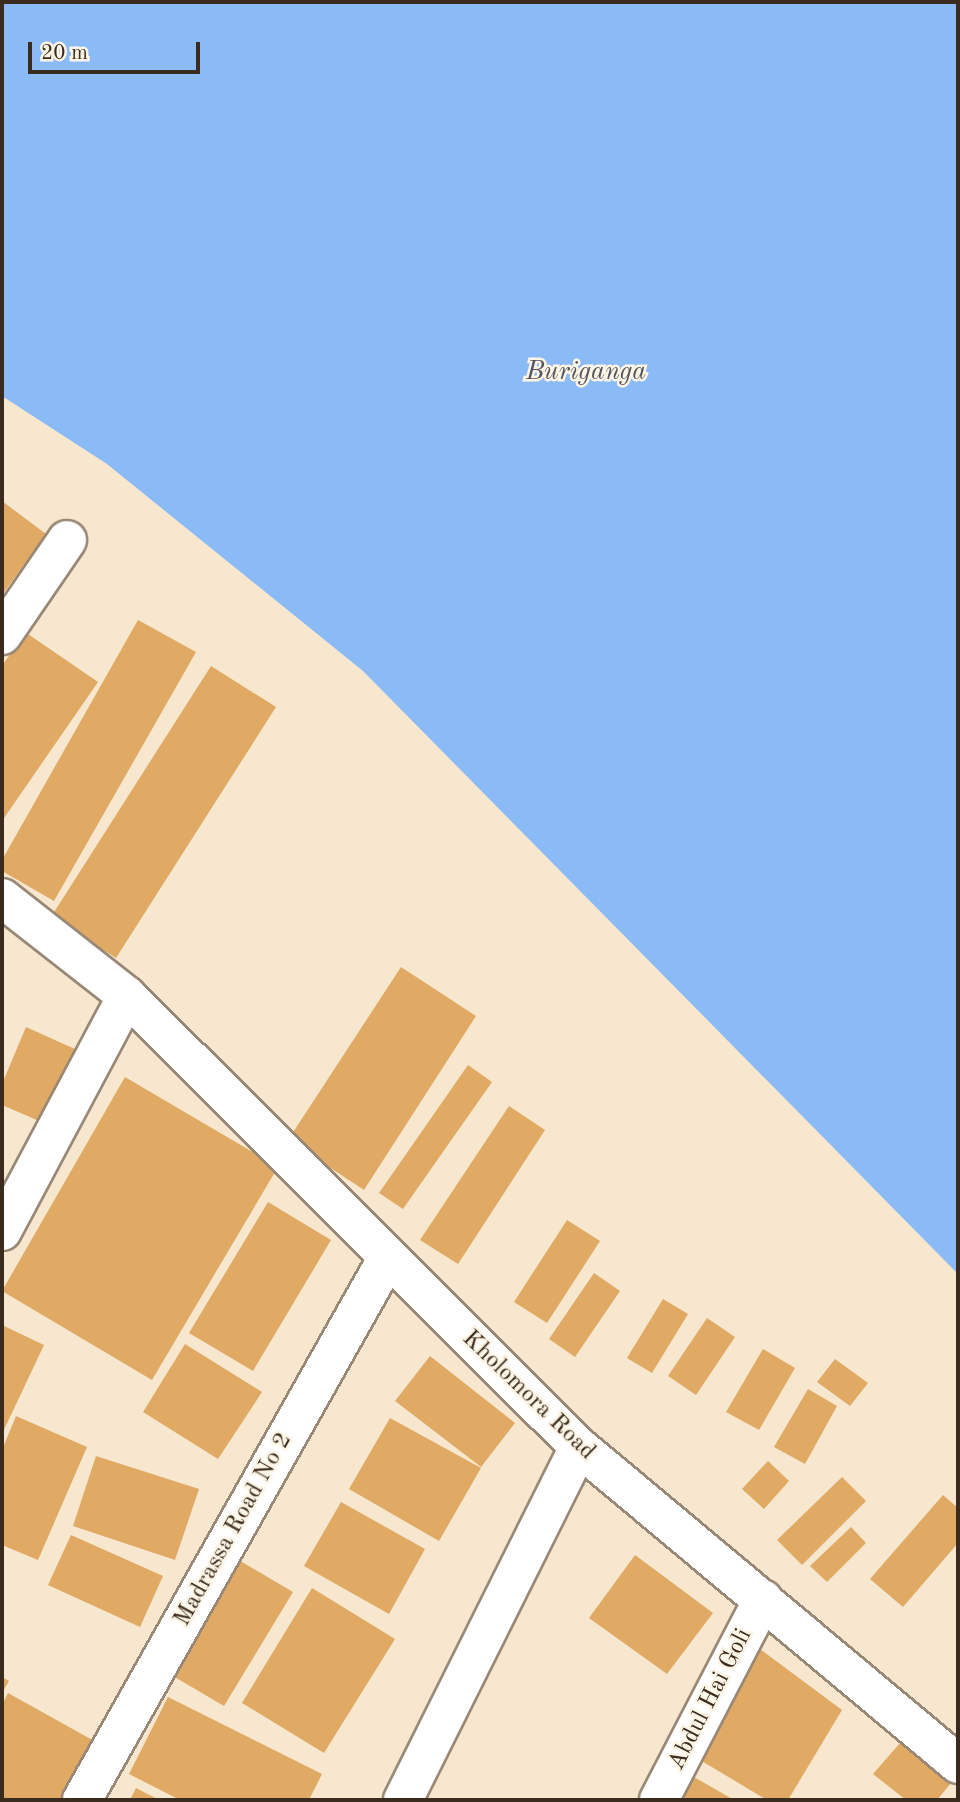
<!DOCTYPE html>
<style>
body{margin:0}
#map{position:relative;width:960px;height:1802px;overflow:hidden;background:#f7e7ce;font-family:"Old Standard TT",serif}
div>[style]{position:absolute}
[style*='--x']{left:calc(var(--x)*1px);top:calc(var(--y)*1px);width:calc(var(--w)*1px);rotate:calc(var(--a)*1deg)}
.water>*{inset:0;background:#8abbf6}
.building>*{inset:0;background:#e0a964}
.roads{filter:drop-shadow(2px 0 #998876) drop-shadow(-2px 0 #998876) drop-shadow(0 2px #998876) drop-shadow(0 -2px #998876)}
.minor>*{height:38px;margin:-19px;padding:0 19px;transform-origin:19px;border-radius:19px;background:#fff}
.tertiary>*{height:38px;margin:-19px;padding:0 19px;transform-origin:19px;border-radius:19px;background:#fff}
span{translate:-50% -50%;white-space:nowrap;text-align:center;line-height:1.15;-webkit-text-stroke:5px #fcf5e5;paint-order:stroke}
.street-label{font-size:24px;color:#3b2a1e}
.water-label{font-size:26px;color:#53565f;font-style:italic}
.frame{position:absolute;inset:0;border:4px solid #3b2a1e;pointer-events:none}
.scale{position:absolute;left:28px;top:42px;width:172px;height:32px;box-sizing:border-box;border:4px solid #3b2a1e;border-top:0;padding-left:9px;font-size:21px;line-height:24px;white-space:nowrap;color:#3b2a1e;-webkit-text-stroke:5px #fcf5e5;paint-order:stroke}
</style>
<div id="map">
<div class="water">
<div style="clip-path:polygon(2px 2px,958px 2px,958px 1274px,363px 671px,107px 464px,2px 396px)"></div>
</div>
<div class="building">
<div style="clip-path:polygon(2px 501px,46px 534px,2px 595px)"></div>
<div style="clip-path:polygon(138px 620px,196px 652px,54px 901px,2px 871px,2px 860px)"></div>
<div style="clip-path:polygon(25px 632px,98px 682px,2px 821px,2px 666px)"></div>
<div style="clip-path:polygon(211px 666px,276px 707px,116px 958px,51px 917px)"></div>
<div style="clip-path:polygon(401px 967px,476px 1016px,364px 1190px,288px 1140px)"></div>
<div style="clip-path:polygon(26px 1027px,86px 1054px,53px 1127px,2px 1105px,2px 1084px)"></div>
<div style="clip-path:polygon(468px 1065px,492px 1082px,403px 1209px,379px 1193px)"></div>
<div style="clip-path:polygon(125px 1077px,278px 1167px,152px 1380px,2px 1291px)"></div>
<div style="clip-path:polygon(509px 1106px,545px 1130px,458px 1264px,420px 1240px)"></div>
<div style="clip-path:polygon(268px 1202px,331px 1240px,253px 1371px,189px 1333px)"></div>
<div style="clip-path:polygon(567px 1220px,600px 1241px,547px 1323px,514px 1302px)"></div>
<div style="clip-path:polygon(594px 1273px,620px 1291px,575px 1357px,549px 1339px)"></div>
<div style="clip-path:polygon(663px 1299px,688px 1314px,652px 1373px,627px 1358px)"></div>
<div style="clip-path:polygon(707px 1318px,735px 1337px,696px 1395px,668px 1376px)"></div>
<div style="clip-path:polygon(2px 1325px,44px 1345px,2px 1434px)"></div>
<div style="clip-path:polygon(185px 1344px,262px 1392px,218px 1459px,143px 1412px)"></div>
<div style="clip-path:polygon(763px 1349px,795px 1368px,759px 1430px,726px 1412px)"></div>
<div style="clip-path:polygon(430px 1356px,515px 1423px,481px 1467px,395px 1401px)"></div>
<div style="clip-path:polygon(835px 1359px,868px 1383px,850px 1406px,817px 1382px)"></div>
<div style="clip-path:polygon(808px 1389px,837px 1406px,805px 1464px,774px 1447px)"></div>
<div style="clip-path:polygon(16px 1416px,87px 1447px,38px 1560px,2px 1545px,2px 1450px)"></div>
<div style="clip-path:polygon(390px 1418px,481px 1468px,439px 1541px,349px 1489px)"></div>
<div style="clip-path:polygon(96px 1456px,199px 1489px,175px 1560px,73px 1526px)"></div>
<div style="clip-path:polygon(768px 1461px,789px 1481px,764px 1509px,742px 1489px)"></div>
<div style="clip-path:polygon(842px 1477px,866px 1501px,802px 1565px,777px 1540px)"></div>
<div style="clip-path:polygon(943px 1495px,958px 1508px,958px 1543px,903px 1607px,870px 1579px)"></div>
<div style="clip-path:polygon(341px 1502px,425px 1549px,389px 1614px,304px 1566px)"></div>
<div style="clip-path:polygon(851px 1527px,866px 1543px,827px 1582px,810px 1566px)"></div>
<div style="clip-path:polygon(71px 1535px,163px 1576px,140px 1627px,48px 1585px)"></div>
<div style="clip-path:polygon(230px 1555px,293px 1592px,224px 1706px,161px 1669px)"></div>
<div style="clip-path:polygon(635px 1555px,713px 1613px,667px 1674px,589px 1618px)"></div>
<div style="clip-path:polygon(312px 1588px,395px 1639px,324px 1753px,242px 1703px)"></div>
<div style="clip-path:polygon(752px 1643px,842px 1710px,788px 1800px,767px 1800px,700px 1760px)"></div>
<div style="clip-path:polygon(2px 1677px,9px 1681px,2px 1693px)"></div>
<div style="clip-path:polygon(8px 1693px,96px 1742px,63px 1800px,2px 1800px,2px 1705px)"></div>
<div style="clip-path:polygon(168px 1697px,322px 1774px,309px 1800px,180px 1800px,129px 1774px)"></div>
<div style="clip-path:polygon(907px 1735px,957px 1776px,937px 1800px,906px 1800px,873px 1774px)"></div>
<div style="clip-path:polygon(687px 1773px,734px 1800px,671px 1800px)"></div>
<div style="clip-path:polygon(136px 1788px,159px 1800px,130px 1800px)"></div>
</div>
<div class="roads">
<div class="minor">
<div style="--x:2;--y:635;--w:115;--a:-55.6"></div>
<div style="--x:2;--y:1231;--w:266;--a:-62"></div>
<div style="--x:82;--y:1800;--w:621;--a:-60.59"></div>
<div style="--x:403;--y:1800;--w:394;--a:-63.5"></div>
<div style="--x:659;--y:1800;--w:226;--a:-62.6"></div>
</div>
<div class="tertiary">
<div style="--x:2;--y:898;--w:159;--a:38.1"></div>
<div style="--x:127;--y:996;--w:639;--a:44.94"></div>
<div style="--x:579;--y:1447;--w:494;--a:39.9"></div>
</div>
</div>
<div class="street-label">
<span style="left:528px;top:1396px;rotate:44deg">Kholomora Road</span>
<span style="left:234px;top:1530px;rotate:-61deg">Madrassa Road No 2</span>
<span style="left:711px;top:1700px;rotate:-63deg">Abdul Hai Goli</span>
</div>
<div class="water-label">
<span style="left:586px;top:373px">Buriganga</span>
</div>
<div class="frame"></div>
<div class="scale">20 m</div>
</div>
